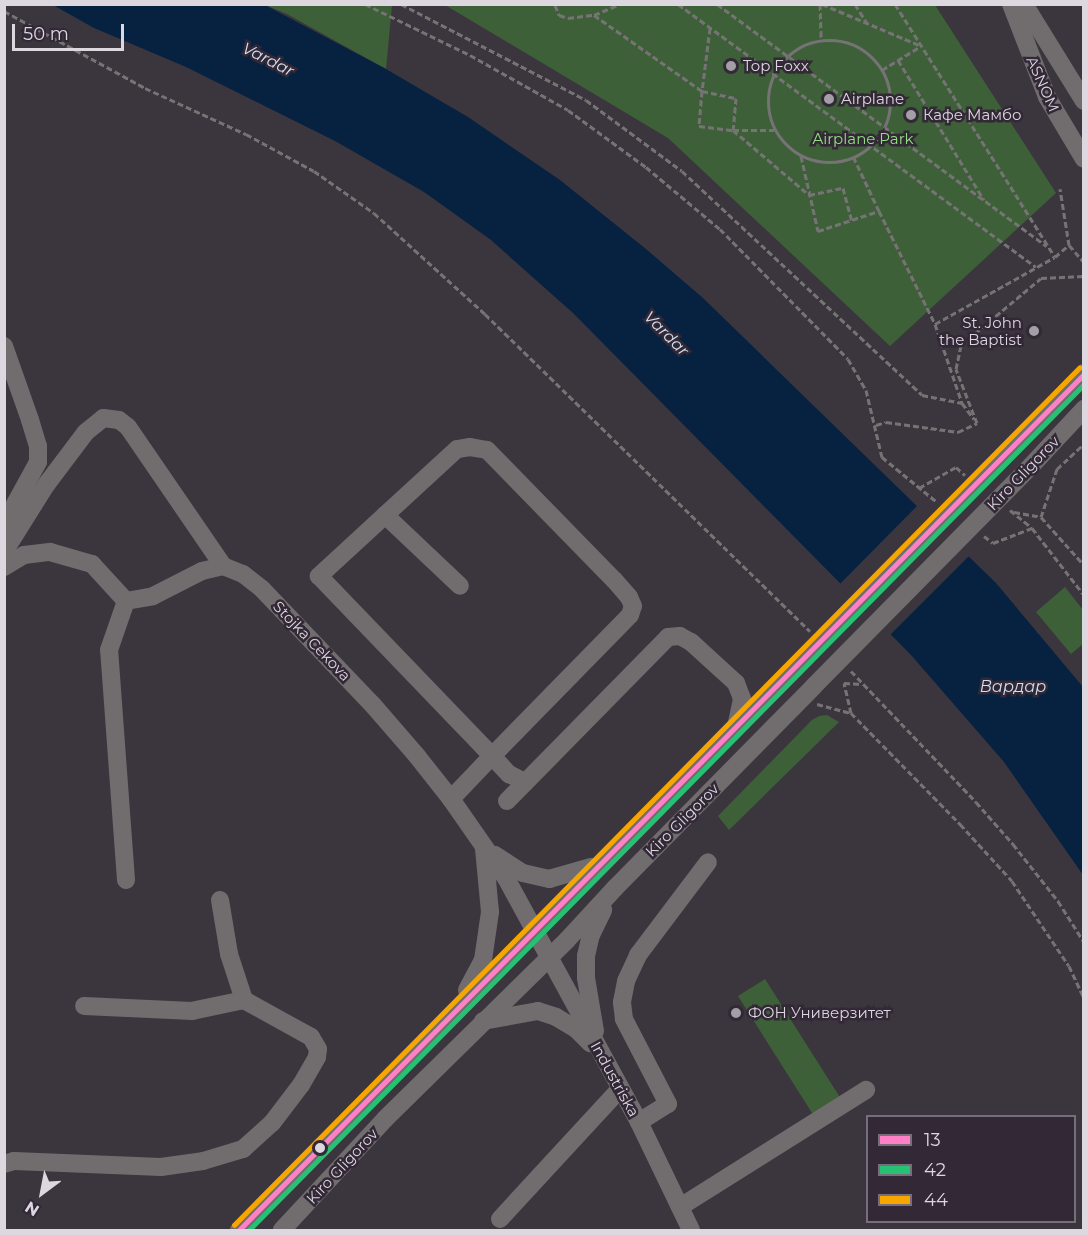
<!DOCTYPE html>
<meta charset="utf-8">
<style>
body{margin:0}
#map{position:relative;width:1088px;height:1235px;overflow:hidden;background:#3b363e;font-family:Montserrat,sans-serif}
div>[style]{position:absolute}
[style*='--x']{left:calc(var(--x)*1px);top:calc(var(--y)*1px);width:calc(var(--w)*1px);rotate:calc(var(--a)*1deg)}
.green>*{inset:0;background:#3e6038}
.water>*{inset:0;background:#072241}
.pier>*{inset:0;background:#3b363e}
.path>*{height:3px;margin-top:-1.5px;transform-origin:0;background:repeating-linear-gradient(90deg,#767375 0 6px,transparent 0 9px)}
.path>.ring{margin:-1.5px;padding:0;box-sizing:content-box;background:none;border:3px solid #767375;border-radius:50%}
.minor>*{height:18px;margin:-9px;padding:0 9px;transform-origin:9px;border-radius:9px;background:#716d6e}
.minor-bridge>*{height:18px;margin:-9px;padding:0 9px;transform-origin:9px;border-radius:9px;background:#716d6e}
.bus-1>*{height:4.5px;margin:-2.25px;padding:0 2.25px;transform-origin:2.25px;border-radius:2.25px;background:#ff80c5}
.bus-2>*{height:4.5px;margin:-2.25px;padding:0 2.25px;transform-origin:2.25px;border-radius:2.25px;background:#26c172}
.bus-3>*{height:4.5px;margin:-2.25px;padding:0 2.25px;transform-origin:2.25px;border-radius:2.25px;background:#f7a600}
.dots>*{width:16px;height:16px;translate:-50% -50%;box-sizing:border-box;border:3px solid #322836;border-radius:50%}
span{translate:-50% -50%;white-space:nowrap;text-align:center;line-height:1.15;-webkit-text-stroke:5px #322836;paint-order:stroke}
.poi-label{font-size:15px;color:#ddd7e0}
.left{translate:0 -50%;text-align:left}
.right{translate:-100% -50%;text-align:right}
.street-label{font-size:15px;color:#ddd7e0}
.park-label{font-size:15px;color:#91e180}
.water-label{font-size:16px;color:#d1e0f3;font-style:italic}
.frame{position:absolute;inset:0;border:6px solid #ddd7e0;pointer-events:none}
.legend{position:absolute;left:866px;top:1115px;width:210px;height:108px;box-sizing:border-box;background:#322836;border:2px solid #766e7a;margin:0;padding:8px 10px;list-style:none;font-size:18px;color:#ddd7e0}
.legend li{display:flex;align-items:center;gap:12px;height:30px}
.legend b{width:30px;border:2px solid #766e7a}
.north{position:absolute;left:12px;top:1163px;width:60px;height:60px;-webkit-text-stroke:4px #322836;paint-order:stroke;rotate:212deg;font-size:16px;font-weight:700;line-height:24px;text-align:center;color:#ddd7e0}
.north::after{content:'';display:block;margin:auto;width:21px;height:27px;background:#ddd7e0;clip-path:polygon(50% 0,100% 100%,50% 72%,0 100%)}
.scale{position:absolute;left:12px;top:24px;width:112px;height:27px;box-sizing:border-box;border:3px solid #ddd7e0;border-top:0;padding-left:8px;font-size:18px;line-height:21px;white-space:nowrap;color:#ddd7e0;-webkit-text-stroke:4px #322836;paint-order:stroke}
</style>
<div id="map">
<div class="green">
<div style="clip-path:polygon(265px 5px,392px 5px,386px 69px,287px 14px)"></div>
<div style="clip-path:polygon(445px 5px,935px 5px,1056px 193px,890px 346px,668px 138px)"></div>
<div style="clip-path:polygon(1065px 587px,1083px 610px,1083px 644px,1071px 654px,1036px 612px)"></div>
<div style="clip-path:polygon(827px 715px,839px 722px,729px 830px,718px 816px,812px 720px,819px 716px)"></div>
<div style="clip-path:polygon(765px 979px,841px 1099px,814px 1116px,738px 996px)"></div>
</div>
<div class="water">
<div style="clip-path:polygon(53px 5px,265px 5px,386px 69px,468px 117px,560px 180px,646px 249px,703px 298px,996px 583px,1083px 687px,1083px 875px,1004px 762px,911px 655px,573px 313px,491px 240px,424px 192px,335px 141px,186px 67px,94px 28px)"></div>
</div>
<div class="pier">
<div style="clip-path:polygon(918px 505px,970px 555px,888px 637px,838px 586px)"></div>
</div>
<div class="path">
<div style="--x:365;--y:4;--w:117;--a:25.9"></div>
<div style="--x:470;--y:55;--w:112;--a:29.3"></div>
<div style="--x:568;--y:110;--w:97;--a:36.2"></div>
<div style="--x:646;--y:167;--w:97;--a:40"></div>
<div style="--x:720;--y:229;--w:182;--a:45.4"></div>
<div style="--x:848;--y:359;--w:36;--a:60"></div>
<div style="--x:866;--y:390;--w:69;--a:76.6"></div>
<div style="--x:882;--y:457;--w:71;--a:39.3"></div>
<div style="--x:401;--y:4;--w:208;--a:27.4"></div>
<div style="--x:586;--y:100;--w:119;--a:36.5"></div>
<div style="--x:682;--y:171;--w:328;--a:43"></div>
<div style="--x:922;--y:395;--w:41;--a:11.3"></div>
<div style="--x:678;--y:4;--w:444;--a:36.3"></div>
<div style="--x:717;--y:4;--w:409;--a:36.3"></div>
<div style="--x:820;--y:4;--w:36;--a:88"></div>
<div style="--x:822;--y:4;--w:105;--a:22.9"></div>
<div style="--x:855;--y:4;--w:22;--a:58"></div>
<div style="--x:895;--y:4;--w:299;--a:57.7"></div>
<div style="--x:1055;--y:257;--w:18;--a:-41"></div>
<div style="--x:1069;--y:245;--w:57;--a:-99.1"></div>
<div style="--x:555;--y:5;--w:11;--a:68"></div>
<div style="--x:559;--y:15;--w:9;--a:18"></div>
<div style="--x:568;--y:18;--w:26;--a:-7"></div>
<div style="--x:594;--y:15;--w:28;--a:-23"></div>
<div style="--x:4;--y:11;--w:161;--a:28.6"></div>
<div style="--x:145;--y:88;--w:111;--a:24.5"></div>
<div style="--x:246;--y:134;--w:77;--a:28.6"></div>
<div style="--x:314;--y:171;--w:73;--a:35"></div>
<div style="--x:374;--y:213;--w:150;--a:42.3"></div>
<div style="--x:485;--y:314;--w:454;--a:44.3"></div>
<div style="--x:594;--y:15;--w:132;--a:35.1"></div>
<div style="--x:702;--y:91;--w:35;--a:95"></div>
<div style="--x:699;--y:126;--w:34;--a:7"></div>
<div style="--x:733;--y:130;--w:41;--a:0"></div>
<div style="--x:710;--y:28;--w:64;--a:97.2"></div>
<div style="--x:702;--y:91;--w:35;--a:12"></div>
<div style="--x:736;--y:98;--w:32;--a:95"></div>
<div style="--x:733;--y:130;--w:100;--a:40.5"></div>
<div style="--x:809;--y:195;--w:35;--a:-12"></div>
<div style="--x:843;--y:188;--w:34;--a:75"></div>
<div class="ring" style="left:768px;top:40px;width:119px;height:119px"></div>
<div style="--x:898;--y:60;--w:164;--a:58.4"></div>
<div style="--x:882;--y:70;--w:46;--a:-31.6"></div>
<div style="--x:801;--y:156;--w:77;--a:77.2"></div>
<div style="--x:818;--y:231;--w:64;--a:-18.2"></div>
<div style="--x:879;--y:211;--w:59;--a:-115.3"></div>
<div style="--x:879;--y:211;--w:126;--a:63.6"></div>
<div style="--x:935;--y:324;--w:83;--a:71.1"></div>
<div style="--x:962;--y:403;--w:20;--a:53"></div>
<div style="--x:1069;--y:245;--w:23;--a:49"></div>
<div style="--x:935;--y:324;--w:137;--a:-29.2"></div>
<div style="--x:876;--y:425;--w:10;--a:-17"></div>
<div style="--x:886;--y:422;--w:73;--a:7.9"></div>
<div style="--x:958;--y:432;--w:21;--a:-25"></div>
<div style="--x:977;--y:423;--w:58;--a:-111.3"></div>
<div style="--x:956;--y:369;--w:25;--a:-78"></div>
<div style="--x:961;--y:345;--w:104;--a:-39.9"></div>
<div style="--x:1041;--y:278;--w:43;--a:-2.7"></div>
<div style="--x:919;--y:488;--w:43;--a:-29.6"></div>
<div style="--x:956;--y:467;--w:12;--a:42"></div>
<div style="--x:1010;--y:510;--w:28;--a:39"></div>
<div style="--x:1014;--y:512;--w:27;--a:10"></div>
<div style="--x:1041;--y:517;--w:64;--a:48.1"></div>
<div style="--x:1041;--y:517;--w:51;--a:-71.6"></div>
<div style="--x:1057;--y:469;--w:37;--a:-43"></div>
<div style="--x:984;--y:536;--w:11;--a:38"></div>
<div style="--x:993;--y:543;--w:42;--a:-21"></div>
<div style="--x:1032;--y:528;--w:85;--a:52.2"></div>
<div style="--x:851;--y:671;--w:181;--a:46.3"></div>
<div style="--x:976;--y:802;--w:56;--a:48.6"></div>
<div style="--x:1013;--y:844;--w:73;--a:51.7"></div>
<div style="--x:1058;--y:901;--w:49;--a:57.6"></div>
<div style="--x:817;--y:704;--w:35;--a:15"></div>
<div style="--x:851;--y:713;--w:31;--a:-103"></div>
<div style="--x:844;--y:683;--w:18;--a:3"></div>
<div style="--x:851;--y:713;--w:156;--a:45.5"></div>
<div style="--x:960;--y:824;--w:77;--a:47.6"></div>
<div style="--x:1012;--y:881;--w:102;--a:56.2"></div>
<div style="--x:1069;--y:966;--w:35;--a:65"></div>
</div>
<div class="minor">
<div style="--x:1011;--y:4;--w:100;--a:68.8"></div>
<div style="--x:1047;--y:97;--w:72;--a:59.2"></div>
<div style="--x:1024;--y:4;--w:114;--a:58.3"></div>
<div style="--x:4;--y:346;--w:78;--a:70.6"></div>
<div style="--x:30;--y:420;--w:27;--a:73"></div>
<div style="--x:38;--y:446;--w:16;--a:90"></div>
<div style="--x:38;--y:462;--w:71;--a:118.7"></div>
<div style="--x:1011;--y:448;--w:105;--a:-45.8"></div>
<div style="--x:1031;--y:466;--w:78;--a:-47.1"></div>
<div style="--x:385;--y:515;--w:103;--a:43.4"></div>
<div style="--x:4;--y:552;--w:79;--a:-57.9"></div>
<div style="--x:46;--y:485;--w:66;--a:-53"></div>
<div style="--x:86;--y:432;--w:22;--a:-39"></div>
<div style="--x:103;--y:418;--w:16;--a:7"></div>
<div style="--x:119;--y:420;--w:11;--a:38"></div>
<div style="--x:128;--y:427;--w:168;--a:55.6"></div>
<div style="--x:4;--y:567;--w:23;--a:-31"></div>
<div style="--x:24;--y:555;--w:26;--a:-7"></div>
<div style="--x:50;--y:552;--w:44;--a:15.9"></div>
<div style="--x:92;--y:564;--w:50;--a:47.4"></div>
<div style="--x:126;--y:601;--w:27;--a:-10"></div>
<div style="--x:153;--y:596;--w:55;--a:-27"></div>
<div style="--x:202;--y:571;--w:22;--a:-13"></div>
<div style="--x:223;--y:566;--w:22;--a:22"></div>
<div style="--x:243;--y:574;--w:24;--a:38"></div>
<div style="--x:262;--y:589;--w:159;--a:46.3"></div>
<div style="--x:372;--y:704;--w:69;--a:49.1"></div>
<div style="--x:417;--y:756;--w:55;--a:51.7"></div>
<div style="--x:451;--y:799;--w:96;--a:55.2"></div>
<div style="--x:506;--y:878;--w:278;--a:61.4"></div>
<div style="--x:639;--y:1122;--w:120;--a:64.3"></div>
<div style="--x:451;--y:799;--w:59;--a:-46.4"></div>
<div style="--x:492;--y:756;--w:197;--a:-45.6"></div>
<div style="--x:630;--y:615;--w:9;--a:-72"></div>
<div style="--x:633;--y:606;--w:10;--a:-114"></div>
<div style="--x:629;--y:597;--w:23;--a:-131"></div>
<div style="--x:614;--y:580;--w:182;--a:-134.3"></div>
<div style="--x:487;--y:450;--w:17;--a:-170"></div>
<div style="--x:470;--y:447;--w:13;--a:171"></div>
<div style="--x:457;--y:449;--w:188;--a:137.4"></div>
<div style="--x:319;--y:576;--w:250;--a:46.1"></div>
<div style="--x:492;--y:756;--w:25;--a:47"></div>
<div style="--x:509;--y:774;--w:18;--a:27"></div>
<div style="--x:507;--y:801;--w:230;--a:-45.5"></div>
<div style="--x:668;--y:637;--w:12;--a:-5"></div>
<div style="--x:680;--y:636;--w:13;--a:29"></div>
<div style="--x:691;--y:642;--w:61;--a:42.3"></div>
<div style="--x:736;--y:683;--w:17;--a:69"></div>
<div style="--x:742;--y:699;--w:29;--a:102"></div>
<div style="--x:495;--y:855;--w:33;--a:33"></div>
<div style="--x:523;--y:873;--w:27;--a:13"></div>
<div style="--x:549;--y:879;--w:44;--a:-15.9"></div>
<div style="--x:126;--y:880;--w:231;--a:-94.2"></div>
<div style="--x:109;--y:650;--w:52;--a:-70.9"></div>
<div style="--x:220;--y:900;--w:55;--a:80.5"></div>
<div style="--x:229;--y:954;--w:48;--a:71.9"></div>
<div style="--x:467;--y:990;--w:34;--a:-62"></div>
<div style="--x:483;--y:960;--w:49;--a:-81.7"></div>
<div style="--x:490;--y:912;--w:64;--a:-95.4"></div>
<div style="--x:483;--y:1021;--w:56;--a:-10.3"></div>
<div style="--x:538;--y:1011;--w:19;--a:18"></div>
<div style="--x:556;--y:1017;--w:23;--a:31"></div>
<div style="--x:576;--y:1029;--w:20;--a:45"></div>
<div style="--x:595;--y:1031;--w:54;--a:-99.6"></div>
<div style="--x:586;--y:978;--w:22;--a:-90"></div>
<div style="--x:586;--y:956;--w:22;--a:-77"></div>
<div style="--x:591;--y:935;--w:28;--a:-64"></div>
<div style="--x:639;--y:1122;--w:34;--a:-32"></div>
<div style="--x:668;--y:1104;--w:96;--a:-117.4"></div>
<div style="--x:624;--y:1019;--w:17;--a:-97"></div>
<div style="--x:622;--y:1002;--w:21;--a:-79"></div>
<div style="--x:626;--y:981;--w:29;--a:-65"></div>
<div style="--x:638;--y:955;--w:116;--a:-53"></div>
<div style="--x:4;--y:1164;--w:10;--a:-17"></div>
<div style="--x:14;--y:1161;--w:147;--a:2.3"></div>
<div style="--x:161;--y:1167;--w:42;--a:-8.1"></div>
<div style="--x:203;--y:1161;--w:42;--a:-16.7"></div>
<div style="--x:243;--y:1149;--w:39;--a:-42"></div>
<div style="--x:272;--y:1123;--w:48;--a:-52.7"></div>
<div style="--x:301;--y:1085;--w:32;--a:-60"></div>
<div style="--x:317;--y:1057;--w:8;--a:-83"></div>
<div style="--x:318;--y:1049;--w:14;--a:-120"></div>
<div style="--x:311;--y:1037;--w:77;--a:-151.1"></div>
<div style="--x:244;--y:1000;--w:53;--a:168.1"></div>
<div style="--x:192;--y:1011;--w:108;--a:-177.3"></div>
<div style="--x:680;--y:1207;--w:220;--a:-32.2"></div>
<div style="--x:500;--y:1219;--w:177;--a:-47.3"></div>
<div style="--x:239;--y:1230;--w:789;--a:-45.31"></div>
<div style="--x:282;--y:1230;--w:151;--a:-47.1"></div>
<div style="--x:385;--y:1119;--w:255;--a:-44.5"></div>
<div style="--x:567;--y:940;--w:71;--a:-47.3"></div>
<div style="--x:615;--y:888;--w:282;--a:-45.4"></div>
</div>
<div class="minor-bridge">
<div style="--x:794;--y:669;--w:310;--a:-45.5"></div>
<div style="--x:813;--y:687;--w:310;--a:-45.4"></div>
</div>
<div class="bus-1">
<div style="--x:239;--y:1230;--w:1203;--a:-45.37"></div>
</div>
<div class="bus-2">
<div style="--x:249;--y:1230;--w:1189;--a:-45.37"></div>
</div>
<div class="bus-3">
<div style="--x:234;--y:1225;--w:1204;--a:-45.4"></div>
</div>
<div class="dots">
<div style="left:731px;top:66px;background:#a49fa7"></div>
<div style="left:829px;top:99px;background:#a49fa7"></div>
<div style="left:911px;top:115px;background:#a49fa7"></div>
<div style="left:1034px;top:331px;background:#a49fa7"></div>
<div style="left:736px;top:1013px;background:#a49fa7"></div>
<div style="left:320px;top:1148px;background:#ddd7e0"></div>
</div>
<div class="poi-label">
<span class="left" style="left:743px;top:66px">Top Foxx</span>
<span class="left" style="left:841px;top:99px">Airplane</span>
<span class="left" style="left:923px;top:115px">Кафе Мамбо</span>
<span class="right" style="left:1022px;top:331px">St. John<br>the Baptist</span>
<span class="left" style="left:748px;top:1013px">ФОН Универзитет</span>
</div>
<div class="street-label">
<span style="left:1043px;top:84px;rotate:66deg">ASNOM</span>
<span style="left:1023px;top:473px;rotate:-46deg">Kiro Gligorov</span>
<span style="left:312px;top:641px;rotate:46deg">Stojka Cekova</span>
<span style="left:682px;top:820px;rotate:-45deg">Kiro Gligorov</span>
<span style="left:615px;top:1079px;rotate:61deg">Industriska</span>
<span style="left:342px;top:1166px;rotate:-47deg">Kiro Gligorov</span>
</div>
<div class="park-label">
<span style="left:863px;top:139px">Airplane Park</span>
</div>
<div class="water-label">
<span style="left:268px;top:60px;rotate:27deg">Vardar</span>
<span style="left:666px;top:334px;rotate:45deg">Vardar</span>
<span style="left:1013px;top:687px">Вардар</span>
</div>
<div class="frame"></div>
<ul class="legend">
<li><b style="height:8px;background:#ff80c5"></b>13</li>
<li><b style="height:8px;background:#26c172"></b>42</li>
<li><b style="height:8px;background:#f7a600"></b>44</li>
</ul>
<div class="north">N</div>
<div class="scale">50 m</div>
</div>
